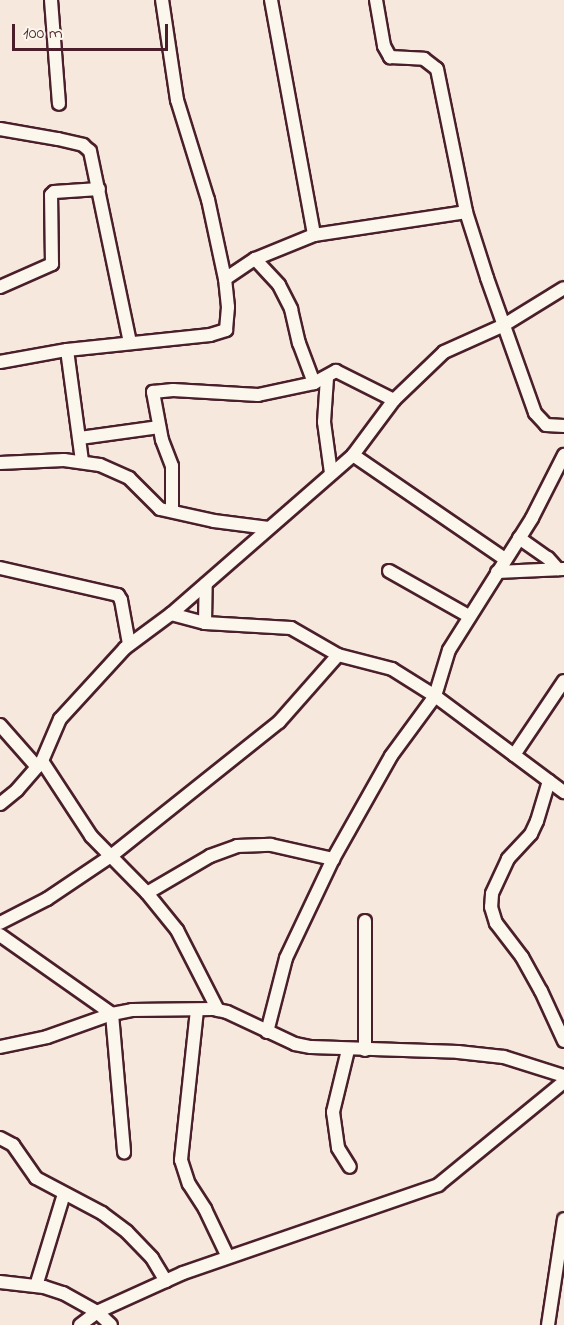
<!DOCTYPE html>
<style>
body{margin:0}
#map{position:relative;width:564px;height:1325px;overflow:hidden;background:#f7e8dd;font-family:"Indie Flower",sans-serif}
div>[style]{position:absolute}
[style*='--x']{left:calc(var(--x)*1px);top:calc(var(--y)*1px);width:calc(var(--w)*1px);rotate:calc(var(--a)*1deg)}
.roads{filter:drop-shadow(2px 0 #4a1f2b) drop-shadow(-2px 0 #4a1f2b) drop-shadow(0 2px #4a1f2b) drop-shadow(0 -2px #4a1f2b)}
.street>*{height:12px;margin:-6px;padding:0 6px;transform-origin:6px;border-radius:6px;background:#fbf7ec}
span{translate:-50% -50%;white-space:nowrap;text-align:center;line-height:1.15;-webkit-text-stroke:4.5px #fbf7ec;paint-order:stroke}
.scale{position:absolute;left:12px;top:24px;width:156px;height:27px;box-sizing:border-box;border:3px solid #4a1f2b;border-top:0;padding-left:8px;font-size:18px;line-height:21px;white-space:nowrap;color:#4a1f2b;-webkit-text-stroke:4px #fbf7ec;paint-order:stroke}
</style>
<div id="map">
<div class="roads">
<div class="street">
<div style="--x:51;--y:0;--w:104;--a:85.6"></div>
<div style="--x:271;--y:0;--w:239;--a:79.6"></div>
<div style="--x:376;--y:0;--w:47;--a:80.1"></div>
<div style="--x:384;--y:46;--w:13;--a:61"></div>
<div style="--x:390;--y:57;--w:34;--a:3"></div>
<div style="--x:424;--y:59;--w:16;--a:38"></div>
<div style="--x:437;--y:69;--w:146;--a:78.5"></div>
<div style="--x:466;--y:212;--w:69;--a:72.3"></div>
<div style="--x:487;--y:278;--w:143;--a:70.4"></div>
<div style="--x:535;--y:413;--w:16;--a:47"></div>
<div style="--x:546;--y:425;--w:18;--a:3"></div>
<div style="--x:0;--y:129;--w:59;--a:9.8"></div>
<div style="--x:58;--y:139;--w:26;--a:13"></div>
<div style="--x:83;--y:145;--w:9;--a:41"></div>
<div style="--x:90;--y:151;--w:195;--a:78.2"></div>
<div style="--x:255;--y:259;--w:35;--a:47"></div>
<div style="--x:279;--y:285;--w:27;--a:63"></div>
<div style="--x:291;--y:309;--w:35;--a:77"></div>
<div style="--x:299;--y:343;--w:43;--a:69.4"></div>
<div style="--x:225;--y:279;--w:36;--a:-34"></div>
<div style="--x:255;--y:259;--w:64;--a:-22.1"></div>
<div style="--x:314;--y:235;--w:154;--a:-8.6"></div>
<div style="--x:0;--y:287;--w:57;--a:-23.9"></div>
<div style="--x:52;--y:264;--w:69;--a:-90.8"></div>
<div style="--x:51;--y:195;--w:4;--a:-45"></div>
<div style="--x:54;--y:192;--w:45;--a:-3.8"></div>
<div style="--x:67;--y:350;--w:112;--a:82.3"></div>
<div style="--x:0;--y:362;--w:68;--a:-10.2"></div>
<div style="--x:67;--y:350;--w:144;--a:-6"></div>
<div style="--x:210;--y:335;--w:17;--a:-17"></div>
<div style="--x:226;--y:330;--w:23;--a:-85"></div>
<div style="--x:228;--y:307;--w:28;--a:-96"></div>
<div style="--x:225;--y:279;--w:81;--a:-102.1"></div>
<div style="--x:208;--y:200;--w:105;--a:-107.2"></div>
<div style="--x:177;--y:100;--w:101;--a:-98.5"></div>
<div style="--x:327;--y:378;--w:44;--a:93.9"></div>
<div style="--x:324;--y:422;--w:51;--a:82.2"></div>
<div style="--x:80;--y:438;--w:80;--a:-7.9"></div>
<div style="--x:353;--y:455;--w:184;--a:34.4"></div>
<div style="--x:0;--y:463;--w:64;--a:-2.7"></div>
<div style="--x:64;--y:460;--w:36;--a:8"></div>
<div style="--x:100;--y:465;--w:32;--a:24"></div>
<div style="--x:129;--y:478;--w:44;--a:45"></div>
<div style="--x:160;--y:509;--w:55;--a:12.5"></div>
<div style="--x:214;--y:521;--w:55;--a:7.3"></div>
<div style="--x:172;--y:511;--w:45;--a:-90"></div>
<div style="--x:172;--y:466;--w:28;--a:-111"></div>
<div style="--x:162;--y:440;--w:49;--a:-100.6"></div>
<div style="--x:153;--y:392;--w:20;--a:-6"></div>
<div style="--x:173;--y:390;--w:85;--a:3.4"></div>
<div style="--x:258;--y:395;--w:57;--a:-12.1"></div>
<div style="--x:314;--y:383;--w:25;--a:-29"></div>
<div style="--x:336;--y:371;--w:65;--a:26.6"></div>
<div style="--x:519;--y:538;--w:35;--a:35"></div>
<div style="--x:548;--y:558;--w:15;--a:48"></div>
<div style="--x:0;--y:568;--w:121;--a:12.9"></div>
<div style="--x:118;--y:595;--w:6;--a:59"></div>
<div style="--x:121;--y:600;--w:45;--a:79.7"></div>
<div style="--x:389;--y:571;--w:92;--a:29.4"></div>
<div style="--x:497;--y:572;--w:67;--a:-2.6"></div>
<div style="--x:171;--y:614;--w:35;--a:15"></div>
<div style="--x:205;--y:623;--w:86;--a:3.3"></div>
<div style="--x:291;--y:628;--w:54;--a:29.9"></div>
<div style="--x:338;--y:655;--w:56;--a:14.5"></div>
<div style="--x:392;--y:669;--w:51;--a:32.1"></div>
<div style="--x:435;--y:696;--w:161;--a:36.7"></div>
<div style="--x:205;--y:623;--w:39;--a:-89"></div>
<div style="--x:0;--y:725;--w:56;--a:48.6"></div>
<div style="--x:514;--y:755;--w:89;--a:-56"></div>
<div style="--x:42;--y:761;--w:90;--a:56.8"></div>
<div style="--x:91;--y:836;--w:80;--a:45.5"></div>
<div style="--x:147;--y:893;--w:48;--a:51"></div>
<div style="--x:177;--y:930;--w:90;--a:62.9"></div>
<div style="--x:549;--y:781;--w:42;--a:106.7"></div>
<div style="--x:537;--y:821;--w:14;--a:115"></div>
<div style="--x:531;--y:834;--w:34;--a:133"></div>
<div style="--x:508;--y:859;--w:38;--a:115"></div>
<div style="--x:492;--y:894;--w:13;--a:94"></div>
<div style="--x:491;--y:907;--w:17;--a:73"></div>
<div style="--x:496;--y:923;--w:43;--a:52.6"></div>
<div style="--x:522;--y:957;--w:39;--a:61"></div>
<div style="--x:541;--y:991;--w:55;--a:65.3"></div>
<div style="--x:0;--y:804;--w:22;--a:-39"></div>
<div style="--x:17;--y:790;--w:38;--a:-49"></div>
<div style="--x:42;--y:761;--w:46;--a:-66.8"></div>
<div style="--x:60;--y:719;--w:96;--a:-47.5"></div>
<div style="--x:125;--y:648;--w:57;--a:-36.5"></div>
<div style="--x:171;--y:614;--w:242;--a:-41.1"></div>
<div style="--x:353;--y:455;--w:69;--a:-53.3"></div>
<div style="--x:394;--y:400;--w:69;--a:-43.8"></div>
<div style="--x:444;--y:352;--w:66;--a:-24.2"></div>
<div style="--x:504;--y:325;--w:70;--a:-31.7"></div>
<div style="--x:147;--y:893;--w:73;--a:-30.4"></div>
<div style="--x:210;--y:856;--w:29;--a:-20"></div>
<div style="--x:237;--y:846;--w:34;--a:-2"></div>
<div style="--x:271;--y:845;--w:64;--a:12.7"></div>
<div style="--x:365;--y:921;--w:129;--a:90"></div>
<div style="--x:0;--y:923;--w:53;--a:-27.1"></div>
<div style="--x:47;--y:899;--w:77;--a:-33.9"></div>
<div style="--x:111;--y:856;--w:215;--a:-38.6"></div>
<div style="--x:279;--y:722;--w:89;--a:-48.6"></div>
<div style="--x:0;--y:935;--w:137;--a:35.2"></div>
<div style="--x:112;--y:1014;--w:139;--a:85"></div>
<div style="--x:197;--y:1010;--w:151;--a:96.1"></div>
<div style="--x:181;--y:1160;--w:25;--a:72"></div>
<div style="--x:189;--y:1184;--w:30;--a:57"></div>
<div style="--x:205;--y:1209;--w:53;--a:64.4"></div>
<div style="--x:267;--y:1032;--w:76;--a:-75.6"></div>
<div style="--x:286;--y:958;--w:110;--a:-64.6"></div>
<div style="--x:333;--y:859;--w:118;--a:-60.6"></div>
<div style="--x:391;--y:756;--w:74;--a:-53.7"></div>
<div style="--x:435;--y:696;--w:48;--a:-73.1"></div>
<div style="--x:449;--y:650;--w:156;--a:-57.8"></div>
<div style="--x:532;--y:518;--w:71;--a:-63.1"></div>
<div style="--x:0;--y:1047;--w:48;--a:-12"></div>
<div style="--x:47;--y:1037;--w:69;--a:-19.5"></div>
<div style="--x:112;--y:1014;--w:20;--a:-11"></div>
<div style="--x:132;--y:1010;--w:81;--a:-0.7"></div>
<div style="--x:213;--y:1009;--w:14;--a:12"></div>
<div style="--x:227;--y:1012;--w:75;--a:25.2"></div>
<div style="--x:295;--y:1044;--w:16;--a:11"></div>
<div style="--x:311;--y:1047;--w:147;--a:1.9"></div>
<div style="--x:458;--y:1052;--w:46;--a:6.2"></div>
<div style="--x:504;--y:1057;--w:63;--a:17.6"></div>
<div style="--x:348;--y:1050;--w:64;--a:103.6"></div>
<div style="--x:333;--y:1112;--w:36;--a:82"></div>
<div style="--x:338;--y:1148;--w:22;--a:58"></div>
<div style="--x:0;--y:1138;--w:15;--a:28"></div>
<div style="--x:13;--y:1145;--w:40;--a:55.1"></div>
<div style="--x:36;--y:1178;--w:75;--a:27.9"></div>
<div style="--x:102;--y:1213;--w:31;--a:37"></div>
<div style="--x:127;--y:1232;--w:36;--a:46"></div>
<div style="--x:152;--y:1258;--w:27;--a:59"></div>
<div style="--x:0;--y:1282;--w:44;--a:6.5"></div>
<div style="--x:44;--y:1287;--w:20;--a:18"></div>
<div style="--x:63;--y:1293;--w:39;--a:29"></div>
<div style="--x:97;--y:1312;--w:19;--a:43"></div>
<div style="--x:36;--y:1286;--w:96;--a:-73.1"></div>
<div style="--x:80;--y:1325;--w:21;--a:-37"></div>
<div style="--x:97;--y:1312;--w:94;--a:-24.4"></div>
<div style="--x:183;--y:1273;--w:270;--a:-19"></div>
<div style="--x:438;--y:1185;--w:163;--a:-39.3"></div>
<div style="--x:548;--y:1325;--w:107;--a:-81.4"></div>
</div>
</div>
<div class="scale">100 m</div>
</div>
